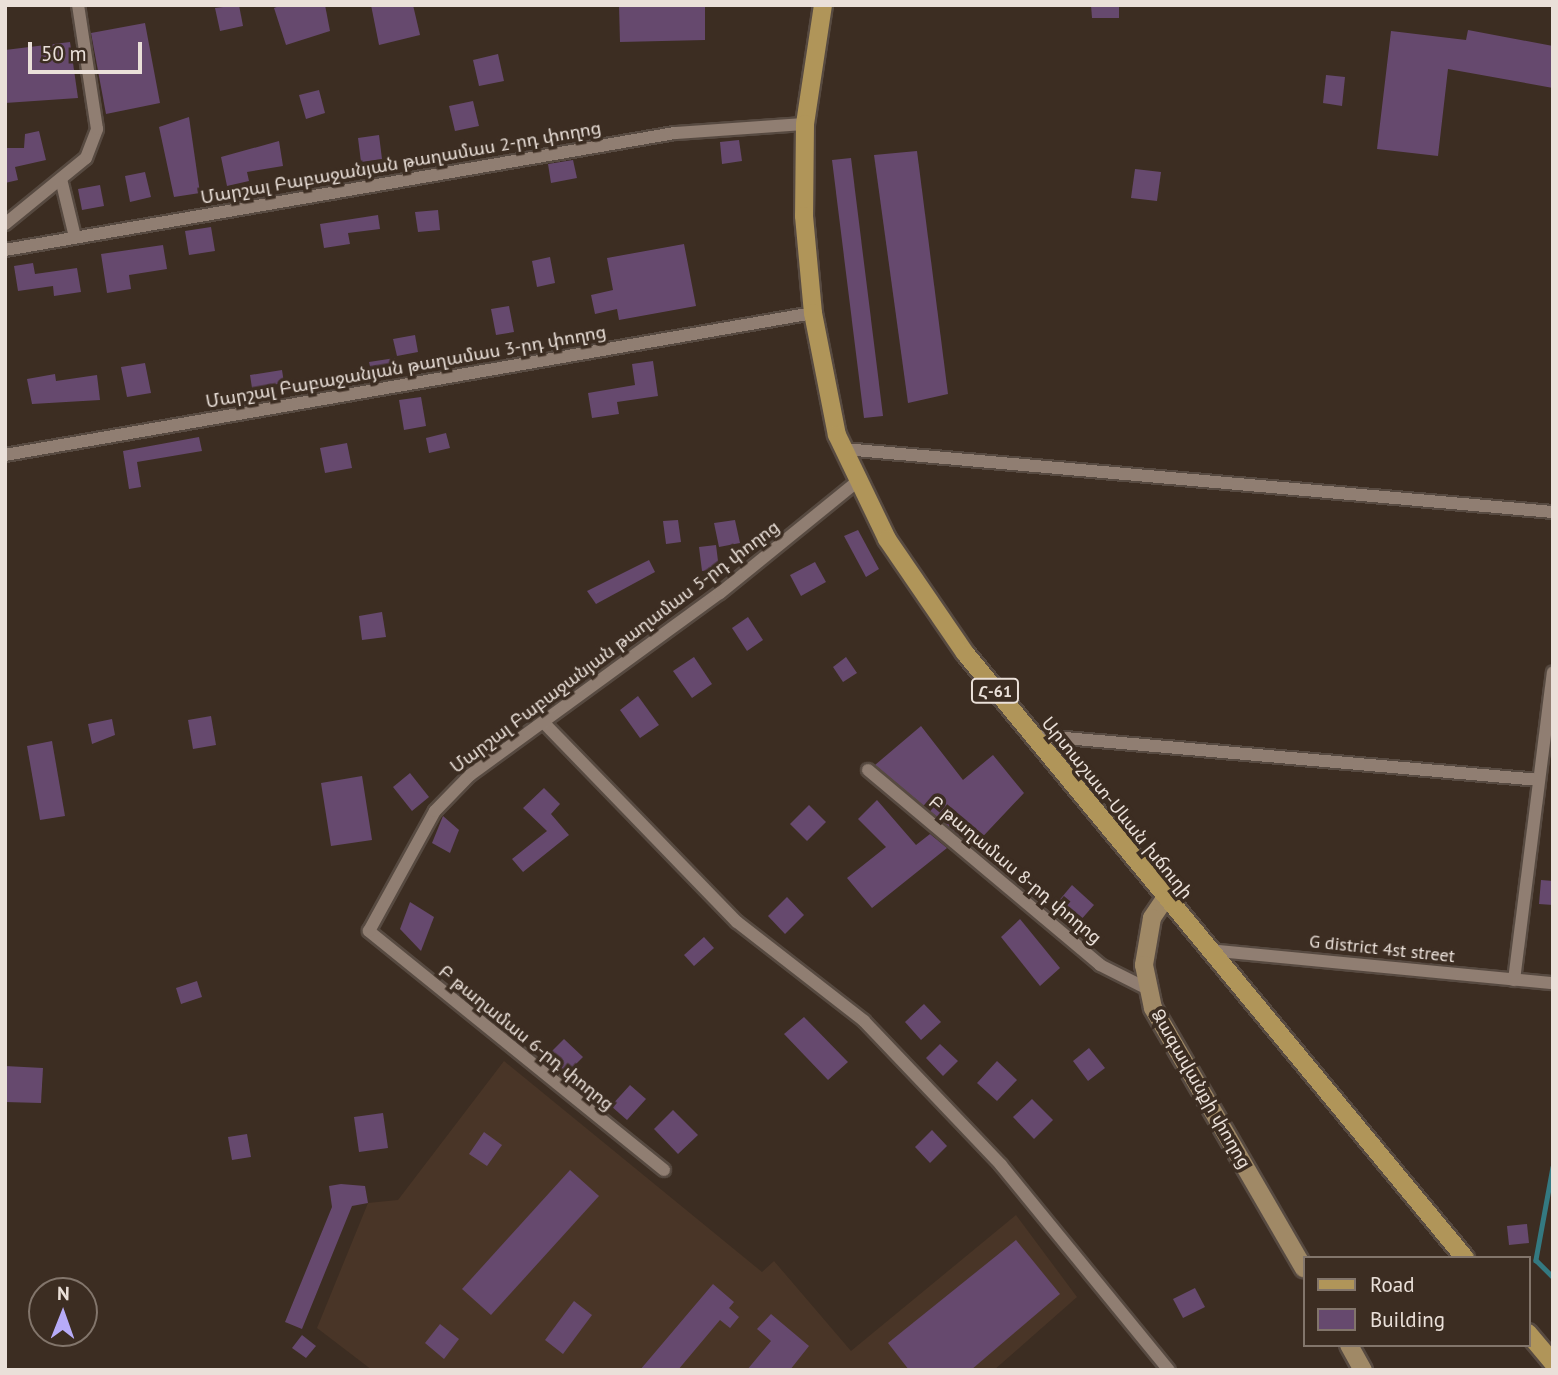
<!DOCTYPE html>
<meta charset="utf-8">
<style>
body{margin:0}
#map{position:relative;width:1558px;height:1375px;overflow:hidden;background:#3c2d22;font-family:"PT Sans","Noto Sans Armenian",sans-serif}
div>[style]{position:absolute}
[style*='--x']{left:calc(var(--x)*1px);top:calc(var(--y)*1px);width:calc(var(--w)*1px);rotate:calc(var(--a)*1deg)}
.built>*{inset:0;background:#493527}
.stream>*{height:4.5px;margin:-2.25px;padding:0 2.25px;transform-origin:2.25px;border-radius:2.25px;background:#347981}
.building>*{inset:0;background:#66496e}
.roads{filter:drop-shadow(2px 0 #574a41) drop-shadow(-2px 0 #574a41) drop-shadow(0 2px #574a41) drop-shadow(0 -2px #574a41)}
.street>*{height:12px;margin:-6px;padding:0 6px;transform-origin:6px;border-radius:6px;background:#907e72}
.secondary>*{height:18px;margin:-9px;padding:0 9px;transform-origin:9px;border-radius:9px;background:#a08966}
.primary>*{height:18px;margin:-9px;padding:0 9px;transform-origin:9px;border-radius:9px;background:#b09559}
span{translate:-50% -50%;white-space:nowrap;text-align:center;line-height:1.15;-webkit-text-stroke:7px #3c2d22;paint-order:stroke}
.shield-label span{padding:2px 5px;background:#3c2d22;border:2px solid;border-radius:5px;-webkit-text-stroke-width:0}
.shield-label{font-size:16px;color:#eae0d9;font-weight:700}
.street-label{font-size:18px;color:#eae0d9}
.frame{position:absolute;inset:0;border:7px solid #eae0d9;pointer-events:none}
.legend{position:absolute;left:1303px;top:1256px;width:228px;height:91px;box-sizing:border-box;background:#3c2d22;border:2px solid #82756b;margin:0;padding:9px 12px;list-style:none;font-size:21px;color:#eae0d9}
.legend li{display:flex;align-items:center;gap:14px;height:35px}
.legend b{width:35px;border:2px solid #82756b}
.north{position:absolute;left:28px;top:1277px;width:70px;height:70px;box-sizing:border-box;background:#3c2d22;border:2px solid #82756b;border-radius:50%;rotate:1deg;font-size:19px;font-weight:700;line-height:28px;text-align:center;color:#eae0d9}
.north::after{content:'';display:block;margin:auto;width:24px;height:32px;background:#b7abf8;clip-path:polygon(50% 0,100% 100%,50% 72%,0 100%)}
.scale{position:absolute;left:28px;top:42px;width:114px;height:32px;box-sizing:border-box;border:4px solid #eae0d9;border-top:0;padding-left:9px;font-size:21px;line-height:24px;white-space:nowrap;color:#eae0d9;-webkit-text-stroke:5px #3c2d22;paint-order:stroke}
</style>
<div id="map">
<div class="built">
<div style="clip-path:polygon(504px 1061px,762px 1272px,774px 1261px,851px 1351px,1016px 1215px,1077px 1297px,994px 1370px,372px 1370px,317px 1328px,368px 1203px,398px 1200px)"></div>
</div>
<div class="stream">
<div style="--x:1553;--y:1167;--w:95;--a:100.4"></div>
<div style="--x:1536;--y:1260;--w:24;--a:45"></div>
</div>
<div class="building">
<div style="clip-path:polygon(239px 5px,243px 26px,220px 31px,215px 8px)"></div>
<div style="clip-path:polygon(282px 5px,325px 5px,330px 31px,286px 45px,274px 8px)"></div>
<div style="clip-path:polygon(371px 5px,413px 5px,420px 35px,379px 45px)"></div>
<div style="clip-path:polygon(619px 5px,705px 5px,705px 40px,620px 42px)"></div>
<div style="clip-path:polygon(1091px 5px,1119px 5px,1119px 18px,1092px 18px)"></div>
<div style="clip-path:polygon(145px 23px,160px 103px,106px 114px,91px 33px)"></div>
<div style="clip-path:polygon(1468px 30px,1553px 46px,1553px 88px,1448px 69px,1438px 156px,1377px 149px,1391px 31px,1466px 40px)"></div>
<div style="clip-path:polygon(70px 42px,78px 98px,5px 103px,5px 50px)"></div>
<div style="clip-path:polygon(498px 54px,504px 81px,479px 86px,473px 60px)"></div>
<div style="clip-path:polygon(1326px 75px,1345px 77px,1342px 106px,1323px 103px)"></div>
<div style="clip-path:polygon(319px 90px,325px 113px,306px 119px,299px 95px)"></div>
<div style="clip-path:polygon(473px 101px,479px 126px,455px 131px,449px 106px)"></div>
<div style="clip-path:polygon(189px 117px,200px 193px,174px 197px,159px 127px)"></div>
<div style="clip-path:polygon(39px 131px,46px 160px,15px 167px,18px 180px,5px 183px,5px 148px,24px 148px,25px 134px)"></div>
<div style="clip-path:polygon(379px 135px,382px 159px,361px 162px,358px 138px)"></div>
<div style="clip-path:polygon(739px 140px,742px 161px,722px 164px,720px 142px)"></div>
<div style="clip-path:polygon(279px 141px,283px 166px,247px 172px,249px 181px,227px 186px,221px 157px)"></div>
<div style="clip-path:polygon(917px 151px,948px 394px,908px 403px,874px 155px)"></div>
<div style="clip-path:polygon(851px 158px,883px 416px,864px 418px,832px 160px)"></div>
<div style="clip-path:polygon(573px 160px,577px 178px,551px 183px,548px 164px)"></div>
<div style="clip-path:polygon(1135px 169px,1161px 172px,1157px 201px,1131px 198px)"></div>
<div style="clip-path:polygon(145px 172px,151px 197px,130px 202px,125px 176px)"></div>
<div style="clip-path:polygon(100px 185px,104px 206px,82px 210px,78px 189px)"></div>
<div style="clip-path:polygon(438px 210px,440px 230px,418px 232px,415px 212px)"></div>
<div style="clip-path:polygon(378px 215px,380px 229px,348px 233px,350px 244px,324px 248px,320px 224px)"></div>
<div style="clip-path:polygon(211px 227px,215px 251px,189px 255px,185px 231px)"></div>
<div style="clip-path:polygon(684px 244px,696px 306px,619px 320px,617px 309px,595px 314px,591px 295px,613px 290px,607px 258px)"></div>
<div style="clip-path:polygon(163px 245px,167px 269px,129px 275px,131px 289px,107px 293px,101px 254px)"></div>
<div style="clip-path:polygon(550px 257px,555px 283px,537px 287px,532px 261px)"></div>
<div style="clip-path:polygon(33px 263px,35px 274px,77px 268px,81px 292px,54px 296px,53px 286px,18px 291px,14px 266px)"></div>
<div style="clip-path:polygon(509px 306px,514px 332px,496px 335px,491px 309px)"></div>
<div style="clip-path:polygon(415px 335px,418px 352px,397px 356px,393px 339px)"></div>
<div style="clip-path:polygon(395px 358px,398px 371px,372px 375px,369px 362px)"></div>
<div style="clip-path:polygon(653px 361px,658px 396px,617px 402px,619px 414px,592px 418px,588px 393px,635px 385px,632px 364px)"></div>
<div style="clip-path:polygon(145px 363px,151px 393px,127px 397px,121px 367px)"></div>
<div style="clip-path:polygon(282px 370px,284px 383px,252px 388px,250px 375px)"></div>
<div style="clip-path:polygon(55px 374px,56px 381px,97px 375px,100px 400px,32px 404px,27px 379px)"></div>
<div style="clip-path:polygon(421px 397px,426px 426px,404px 430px,399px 400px)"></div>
<div style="clip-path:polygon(446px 433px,450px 448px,429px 453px,426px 438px)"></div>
<div style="clip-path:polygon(199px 437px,202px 451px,137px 462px,141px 487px,129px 489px,123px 451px)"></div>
<div style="clip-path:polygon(347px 443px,352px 468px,325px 473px,320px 448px)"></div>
<div style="clip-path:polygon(678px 520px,681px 542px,666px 544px,663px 521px)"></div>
<div style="clip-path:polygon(735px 520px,740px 543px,719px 547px,714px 523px)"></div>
<div style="clip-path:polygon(858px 530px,879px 569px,866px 577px,844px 536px)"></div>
<div style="clip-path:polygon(716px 545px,719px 569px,702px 571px,699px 547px)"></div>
<div style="clip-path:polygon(649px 560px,655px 572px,596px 604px,587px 591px)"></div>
<div style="clip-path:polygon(815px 562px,826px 582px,801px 596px,790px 575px)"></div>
<div style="clip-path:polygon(382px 612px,386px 637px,362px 640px,359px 616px)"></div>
<div style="clip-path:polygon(748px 617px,763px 640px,747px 651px,732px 628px)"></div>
<div style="clip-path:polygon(694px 657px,712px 684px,692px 698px,673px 671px)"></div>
<div style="clip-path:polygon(846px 657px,857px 673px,843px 682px,833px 667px)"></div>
<div style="clip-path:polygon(638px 696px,659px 725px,640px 738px,620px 710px)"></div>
<div style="clip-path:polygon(211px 716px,216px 745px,193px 749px,188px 720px)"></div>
<div style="clip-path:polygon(112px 719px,115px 735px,92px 744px,88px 724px)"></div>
<div style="clip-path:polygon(921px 726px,963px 780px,993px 755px,1024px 793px,973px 847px,875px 765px)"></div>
<div style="clip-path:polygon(52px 741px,65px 816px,40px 820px,27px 746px)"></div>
<div style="clip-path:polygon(410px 773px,429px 797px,412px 811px,393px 787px)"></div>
<div style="clip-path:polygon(362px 776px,372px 840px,331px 846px,321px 783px)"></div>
<div style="clip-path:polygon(544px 788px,560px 804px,551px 814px,569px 835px,523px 872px,512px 859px,547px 831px,523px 808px)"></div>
<div style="clip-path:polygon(877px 800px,916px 845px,930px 834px,947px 848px,872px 908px,847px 878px,886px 847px,858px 819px)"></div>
<div style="clip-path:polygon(809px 805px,826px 822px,807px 841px,790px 824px)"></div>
<div style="clip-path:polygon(443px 816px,459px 830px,450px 853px,432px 843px)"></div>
<div style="clip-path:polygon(1541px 880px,1553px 881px,1553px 905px,1539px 904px)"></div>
<div style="clip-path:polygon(1072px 885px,1094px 905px,1079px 922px,1057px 903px)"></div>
<div style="clip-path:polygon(787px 897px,804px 915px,785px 934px,768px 916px)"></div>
<div style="clip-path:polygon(410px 902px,434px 917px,421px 951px,400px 929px)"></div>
<div style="clip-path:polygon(1020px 919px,1060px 968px,1040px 986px,1001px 937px)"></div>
<div style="clip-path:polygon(704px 937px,714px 948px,694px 966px,684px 955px)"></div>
<div style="clip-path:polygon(197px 981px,202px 997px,181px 1004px,176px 988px)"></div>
<div style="clip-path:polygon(924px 1004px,941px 1022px,921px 1040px,905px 1022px)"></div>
<div style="clip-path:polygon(804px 1017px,848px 1062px,828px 1080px,784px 1034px)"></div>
<div style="clip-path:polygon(564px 1039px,583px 1057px,566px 1074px,547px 1056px)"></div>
<div style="clip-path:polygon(940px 1044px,958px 1061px,943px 1076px,926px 1058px)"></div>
<div style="clip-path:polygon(1089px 1048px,1105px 1068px,1088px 1081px,1073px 1061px)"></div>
<div style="clip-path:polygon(997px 1061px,1017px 1080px,997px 1101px,977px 1083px)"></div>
<div style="clip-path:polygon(5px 1066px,43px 1068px,41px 1103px,5px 1102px)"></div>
<div style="clip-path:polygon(630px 1085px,646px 1099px,627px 1120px,611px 1106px)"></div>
<div style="clip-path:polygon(1032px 1099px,1053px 1120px,1034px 1139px,1013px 1117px)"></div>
<div style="clip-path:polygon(673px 1110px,698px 1135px,678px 1154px,654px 1129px)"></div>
<div style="clip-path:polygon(383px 1113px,388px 1148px,359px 1152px,354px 1117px)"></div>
<div style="clip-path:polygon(932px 1130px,947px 1146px,930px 1163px,915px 1147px)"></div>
<div style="clip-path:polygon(484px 1132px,502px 1145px,487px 1166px,469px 1154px)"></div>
<div style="clip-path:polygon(247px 1134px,251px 1157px,232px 1160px,228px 1137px)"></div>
<div style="clip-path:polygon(570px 1170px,599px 1196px,491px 1315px,462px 1289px)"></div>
<div style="clip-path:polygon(341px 1184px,365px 1186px,368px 1203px,352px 1206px,302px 1329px,285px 1322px,332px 1207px,329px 1186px)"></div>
<div style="clip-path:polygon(1527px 1224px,1529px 1243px,1509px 1245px,1507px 1226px)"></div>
<div style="clip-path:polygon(1016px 1240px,1060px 1294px,971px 1370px,909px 1370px,888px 1343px)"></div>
<div style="clip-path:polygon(713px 1284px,734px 1302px,729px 1308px,739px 1317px,730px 1328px,720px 1320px,678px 1370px,640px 1370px)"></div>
<div style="clip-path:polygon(1195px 1288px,1205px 1307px,1183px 1318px,1173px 1299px)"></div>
<div style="clip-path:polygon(574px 1301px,592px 1315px,563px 1354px,545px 1340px)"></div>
<div style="clip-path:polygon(771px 1314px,809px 1346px,790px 1370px,747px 1370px,771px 1341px,757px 1329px)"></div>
<div style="clip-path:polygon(440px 1324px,459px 1339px,444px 1359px,425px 1343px)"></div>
<div style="clip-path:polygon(302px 1335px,316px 1346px,306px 1358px,292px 1348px)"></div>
</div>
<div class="roads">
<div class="street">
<div style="--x:61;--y:179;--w:60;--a:76.4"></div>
<div style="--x:5;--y:224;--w:104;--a:-39.2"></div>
<div style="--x:86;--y:158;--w:31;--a:-69"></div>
<div style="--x:97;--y:129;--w:125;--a:-98.7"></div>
<div style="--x:5;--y:250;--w:680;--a:-9.91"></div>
<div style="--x:675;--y:133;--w:130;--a:-4"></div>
<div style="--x:844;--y:449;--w:712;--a:5.08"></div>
<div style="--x:5;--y:455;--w:820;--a:-9.97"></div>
<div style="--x:544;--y:723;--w:277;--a:45.9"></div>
<div style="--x:737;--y:922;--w:161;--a:37.9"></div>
<div style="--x:864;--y:1021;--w:199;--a:46.4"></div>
<div style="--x:1001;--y:1165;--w:265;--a:50.7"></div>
<div style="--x:1031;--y:735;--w:510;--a:5.06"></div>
<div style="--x:868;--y:770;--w:303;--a:40"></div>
<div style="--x:1100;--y:965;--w:51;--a:26.6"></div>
<div style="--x:1208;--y:950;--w:347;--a:5.5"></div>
<div style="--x:1514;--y:980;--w:310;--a:-82.8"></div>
<div style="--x:664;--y:1170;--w:380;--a:-141"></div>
<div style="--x:369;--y:931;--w:137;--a:-61.2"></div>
<div style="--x:435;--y:811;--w:50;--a:-45.8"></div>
<div style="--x:470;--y:775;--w:309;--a:-36.1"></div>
<div style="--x:720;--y:593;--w:179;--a:-39.1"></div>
</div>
<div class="secondary">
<div style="--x:1164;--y:900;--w:22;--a:124"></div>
<div style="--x:1152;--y:918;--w:48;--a:99.7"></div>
<div style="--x:1144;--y:965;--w:44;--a:78.2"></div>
<div style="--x:1153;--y:1008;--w:301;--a:59.9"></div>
<div style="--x:1349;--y:1345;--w:29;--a:61"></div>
</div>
<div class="primary">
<div style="--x:823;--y:5;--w:120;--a:98.6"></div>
<div style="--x:805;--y:124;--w:92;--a:90.6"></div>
<div style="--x:804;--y:216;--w:97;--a:84.7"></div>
<div style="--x:813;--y:313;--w:124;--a:78.9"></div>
<div style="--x:837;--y:435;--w:115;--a:64.3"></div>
<div style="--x:887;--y:539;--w:138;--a:55.6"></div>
<div style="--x:965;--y:653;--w:785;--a:50.43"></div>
<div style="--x:1528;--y:1333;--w:39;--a:50"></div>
</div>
</div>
<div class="shield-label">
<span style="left:995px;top:691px">Հ-61</span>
</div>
<div class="street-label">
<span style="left:401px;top:163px;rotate:-10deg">Մարշալ Բաբաջանյան թաղամաս 2-րդ փողոց</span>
<span style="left:406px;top:367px;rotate:-10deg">Մարշալ Բաբաջանյան թաղամաս 3-րդ փողոց</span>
<span style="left:615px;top:647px;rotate:-37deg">Մարշալ Բաբաջանյան թաղամաս 5-րդ փողոց</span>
<span style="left:1117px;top:808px;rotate:51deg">Արտաշատ-Սևան խճուղի</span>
<span style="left:1015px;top:870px;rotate:40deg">Բ թաղամաս 8-րդ փողոց</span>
<span style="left:1382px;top:949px;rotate:6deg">G district 4st street</span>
<span style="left:526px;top:1038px;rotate:39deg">Բ թաղամաս 6-րդ փողոց</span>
<span style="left:1201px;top:1089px;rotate:60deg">Ձագավանքի փողոց</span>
</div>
<div class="frame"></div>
<ul class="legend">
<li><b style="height:9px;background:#b09559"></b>Road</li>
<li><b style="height:19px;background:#66496e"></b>Building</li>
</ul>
<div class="north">N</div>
<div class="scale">50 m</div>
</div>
